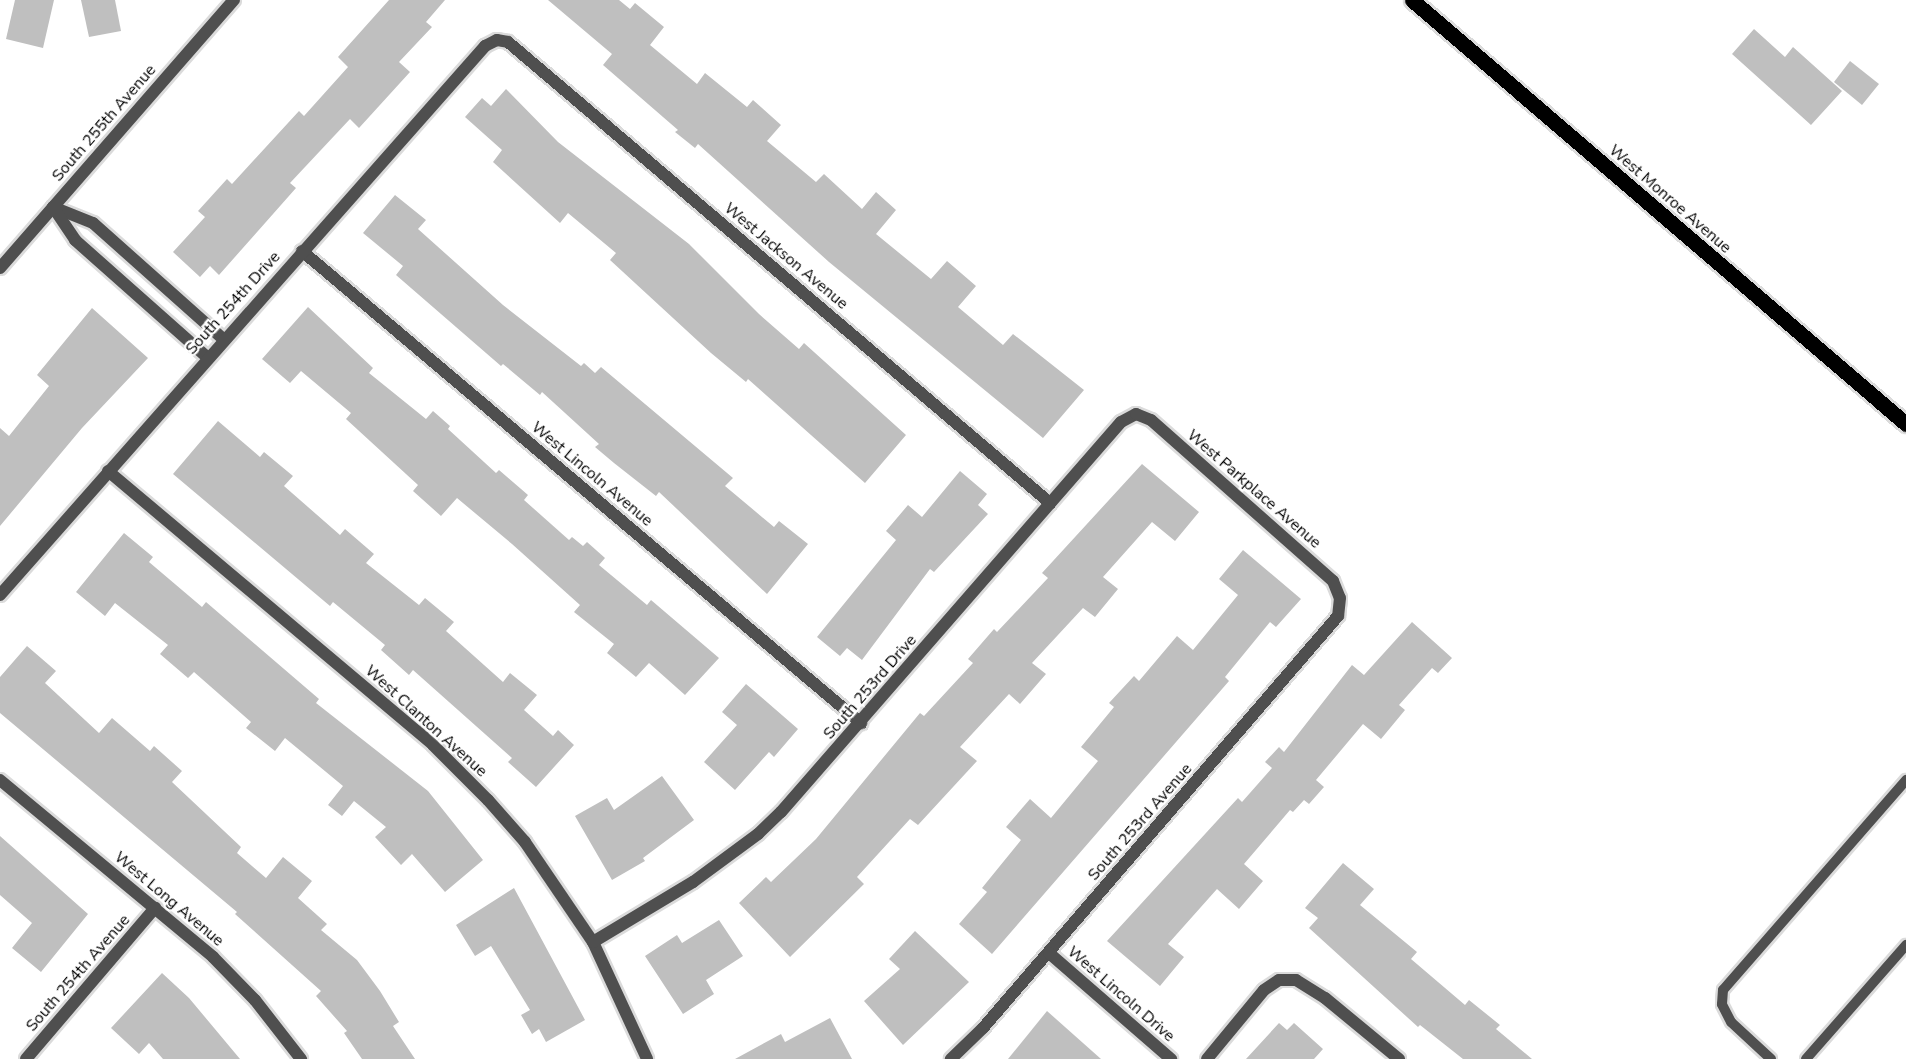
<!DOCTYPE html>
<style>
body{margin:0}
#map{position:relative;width:1906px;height:1059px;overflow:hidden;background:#fff;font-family:"Nunito Sans",sans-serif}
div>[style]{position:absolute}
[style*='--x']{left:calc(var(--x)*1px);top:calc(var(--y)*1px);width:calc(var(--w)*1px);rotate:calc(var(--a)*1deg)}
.building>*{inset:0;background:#bfbfbf}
.roads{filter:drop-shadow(2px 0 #dbdbdb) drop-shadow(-2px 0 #dbdbdb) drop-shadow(0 2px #dbdbdb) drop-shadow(0 -2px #dbdbdb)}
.lane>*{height:10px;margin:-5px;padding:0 5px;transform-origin:5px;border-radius:5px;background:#4f4f4f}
.street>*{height:12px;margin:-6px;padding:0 6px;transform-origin:6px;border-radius:6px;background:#4f4f4f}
.primary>*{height:15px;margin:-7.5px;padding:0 7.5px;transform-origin:7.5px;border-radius:7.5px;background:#000}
span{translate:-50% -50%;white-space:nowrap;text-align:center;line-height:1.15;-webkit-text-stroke:4.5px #fff;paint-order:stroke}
.street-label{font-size:16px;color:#000}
</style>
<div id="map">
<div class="building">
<div style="clip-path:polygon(15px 0,54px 0,43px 48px,6px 39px)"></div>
<div style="clip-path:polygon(81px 0,115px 0,121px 31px,89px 37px)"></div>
<div style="clip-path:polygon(389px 0,445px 0,426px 22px,432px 27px,399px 62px,410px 72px,359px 128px,350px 119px,290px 183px,296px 188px,219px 275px,210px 266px,200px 277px,173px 252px,205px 217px,198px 211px,227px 179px,232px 184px,299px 111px,304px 116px,348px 67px,338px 57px)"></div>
<div style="clip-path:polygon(548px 0,619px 0,630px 9px,635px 3px,664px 27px,650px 45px,697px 84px,705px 73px,747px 107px,753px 100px,781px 125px,767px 141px,816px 182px,824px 174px,862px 209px,876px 192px,896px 210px,876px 234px,931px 279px,947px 261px,976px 286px,958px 307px,1003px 345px,1013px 334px,1084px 390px,1043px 438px,829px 262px,698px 144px,695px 148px,675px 132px,678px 130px,603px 65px,612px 54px)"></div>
<div style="clip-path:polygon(1754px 29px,1785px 57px,1793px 47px,1842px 91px,1811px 125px,1732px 54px)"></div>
<div style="clip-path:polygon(1850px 61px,1879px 84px,1862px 105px,1834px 82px)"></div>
<div style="clip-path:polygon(506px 89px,558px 142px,689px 244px,759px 314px,799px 349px,804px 343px,906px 435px,865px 483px,748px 379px,746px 382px,711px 353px,610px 260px,616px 253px,568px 213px,560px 223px,493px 162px,502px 150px,465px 117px,482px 98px,491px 106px)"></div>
<div style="clip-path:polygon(395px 195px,426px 220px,418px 229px,503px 305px,581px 366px,584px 363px,595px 373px,601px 367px,733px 478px,725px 486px,774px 527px,779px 521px,808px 544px,767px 594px,659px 492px,656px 496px,614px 463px,595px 447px,599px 444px,542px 392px,540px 395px,503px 364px,501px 366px,396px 275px,403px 266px,363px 233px)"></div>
<div style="clip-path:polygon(308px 307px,373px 368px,369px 373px,426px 419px,433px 411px,450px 426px,448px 429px,496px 473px,499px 470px,528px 495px,524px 500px,569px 540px,572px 537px,583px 546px,587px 542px,605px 558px,599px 565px,647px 605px,651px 600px,719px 658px,685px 695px,649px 663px,636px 677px,607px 653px,614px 644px,574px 612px,580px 605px,512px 544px,457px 498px,441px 516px,413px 491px,418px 485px,346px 419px,351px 413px,301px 371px,290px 383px,262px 359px)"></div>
<div style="clip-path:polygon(92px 308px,148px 358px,82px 428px,0 526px,0 428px,9px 436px,49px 386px,37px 375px)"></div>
<div style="clip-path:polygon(218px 421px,260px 457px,264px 452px,293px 476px,284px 486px,340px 535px,345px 529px,374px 554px,366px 563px,419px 605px,425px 598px,454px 622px,446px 631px,503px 682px,510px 673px,537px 695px,524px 710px,553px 736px,558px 730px,574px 745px,536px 787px,508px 762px,512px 758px,413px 670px,409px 675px,381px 650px,385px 645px,333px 602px,330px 606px,173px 474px)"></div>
<div style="clip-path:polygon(1142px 464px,1199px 512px,1175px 541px,1152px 522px,1103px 577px,1118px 589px,1095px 617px,1083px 608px,1032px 663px,1046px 674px,1020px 704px,1009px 694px,960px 747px,977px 761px,918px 825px,910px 819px,857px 877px,864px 884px,790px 957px,739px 903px,766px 877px,771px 882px,816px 839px,920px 713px,924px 716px,973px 663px,968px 659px,994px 629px,997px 632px,1048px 578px,1042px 573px)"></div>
<div style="clip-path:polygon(960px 471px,987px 494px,978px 505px,988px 514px,934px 572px,930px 569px,862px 660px,847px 648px,840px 656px,817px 637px,896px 540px,886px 531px,908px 505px,922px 517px)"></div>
<div style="clip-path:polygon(124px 533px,153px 557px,149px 562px,202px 607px,206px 602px,319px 699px,316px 703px,428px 791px,483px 860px,445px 892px,412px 854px,401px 865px,375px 837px,386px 827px,354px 801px,342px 816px,328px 805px,343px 786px,285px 738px,275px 751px,246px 728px,251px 722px,194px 672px,188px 678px,160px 654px,168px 645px,115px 603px,105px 616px,76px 592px)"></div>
<div style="clip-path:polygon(1243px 550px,1301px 599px,1276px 627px,1270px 622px,1225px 677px,1229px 681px,992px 954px,959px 924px,987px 892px,982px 888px,1021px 840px,1006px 827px,1030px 799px,1051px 818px,1098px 761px,1081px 747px,1114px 707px,1109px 703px,1134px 676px,1139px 681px,1177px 636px,1193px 650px,1238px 595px,1219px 579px)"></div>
<div style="clip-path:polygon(1412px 622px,1452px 658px,1438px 673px,1432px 668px,1399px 705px,1405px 710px,1381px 739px,1363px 724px,1316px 780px,1324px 787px,1309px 804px,1304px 800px,1293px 812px,1290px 810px,1244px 864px,1263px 881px,1239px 909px,1217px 889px,1168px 944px,1184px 957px,1160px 986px,1107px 941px,1238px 798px,1242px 802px,1272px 768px,1265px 762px,1279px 747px,1284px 752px,1352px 665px,1364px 675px)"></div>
<div style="clip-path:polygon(27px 646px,56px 671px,45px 683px,99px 733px,112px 718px,150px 751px,154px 746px,182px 771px,172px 782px,241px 847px,237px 853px,266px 878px,283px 857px,312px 881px,298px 898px,327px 924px,321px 930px,357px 960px,380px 991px,399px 1022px,393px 1026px,415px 1059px,362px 1059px,344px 1033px,347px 1031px,316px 996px,321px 991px,235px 914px,237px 912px,0 713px,0 677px)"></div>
<div style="clip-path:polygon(746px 684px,798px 729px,774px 757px,769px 752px,735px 790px,704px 762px,737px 725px,722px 712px)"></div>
<div style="clip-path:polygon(662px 776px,694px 820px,643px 858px,645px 861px,612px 880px,575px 816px,607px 798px,614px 810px)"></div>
<div style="clip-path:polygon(0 836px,88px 914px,41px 972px,12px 948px,32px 923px,0 895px)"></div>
<div style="clip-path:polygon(1343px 863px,1374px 889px,1360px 905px,1417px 952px,1411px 959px,1465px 1005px,1469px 1000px,1500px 1025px,1496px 1029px,1532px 1059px,1463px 1059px,1420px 1025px,1418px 1027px,1309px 928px,1318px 918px,1305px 908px)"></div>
<div style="clip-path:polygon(514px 888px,585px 1020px,546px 1042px,539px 1029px,532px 1034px,521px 1015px,530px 1010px,491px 946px,475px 956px,456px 925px)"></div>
<div style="clip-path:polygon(719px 920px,743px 956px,706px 980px,714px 994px,683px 1014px,645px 956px,677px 935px,682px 943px)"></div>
<div style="clip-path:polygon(915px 931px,969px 982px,903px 1045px,864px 1001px,900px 969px,889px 959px)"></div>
<div style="clip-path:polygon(162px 973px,189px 998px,240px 1059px,163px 1059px,149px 1043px,139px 1054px,111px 1028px)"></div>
<div style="clip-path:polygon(1047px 1011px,1101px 1059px,1008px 1059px)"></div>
<div style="clip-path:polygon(830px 1018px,852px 1059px,735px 1059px,781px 1034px,785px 1042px)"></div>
<div style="clip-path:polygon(1279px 1023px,1287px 1030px,1294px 1023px,1323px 1049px,1314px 1059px,1246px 1059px)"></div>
</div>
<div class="roads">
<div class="lane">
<div style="--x:1771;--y:1059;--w:54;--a:-137.2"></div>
<div style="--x:1731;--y:1022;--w:20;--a:-117"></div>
<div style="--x:1722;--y:1004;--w:14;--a:-86"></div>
<div style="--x:1723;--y:990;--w:279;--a:-48.9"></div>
<div style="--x:1806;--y:1059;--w:152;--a:-48.7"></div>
</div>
<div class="street">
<div style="--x:53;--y:207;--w:43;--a:21.8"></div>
<div style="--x:93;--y:223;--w:174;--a:41.7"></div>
<div style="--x:53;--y:207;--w:40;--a:56"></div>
<div style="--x:75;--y:240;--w:176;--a:41.6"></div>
<div style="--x:302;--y:251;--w:732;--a:40.18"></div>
<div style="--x:0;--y:268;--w:356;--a:-48.9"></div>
<div style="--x:108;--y:471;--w:425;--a:40.1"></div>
<div style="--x:433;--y:745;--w:78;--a:45"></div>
<div style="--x:488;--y:800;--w:56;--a:48.6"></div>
<div style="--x:525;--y:842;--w:121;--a:55.8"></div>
<div style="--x:593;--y:942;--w:129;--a:65.2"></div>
<div style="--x:0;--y:595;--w:733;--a:-48.54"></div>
<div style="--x:485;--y:46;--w:13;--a:-27"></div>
<div style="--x:497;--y:40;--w:11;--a:10"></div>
<div style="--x:508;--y:42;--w:712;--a:40.38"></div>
<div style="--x:0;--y:780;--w:277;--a:39.7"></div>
<div style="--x:213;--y:957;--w:60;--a:45.7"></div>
<div style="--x:255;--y:1000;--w:75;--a:52.1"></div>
<div style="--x:593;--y:942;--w:117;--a:-31"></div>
<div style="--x:693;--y:882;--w:81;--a:-36.4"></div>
<div style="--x:758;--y:834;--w:32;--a:-44"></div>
<div style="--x:781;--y:812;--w:517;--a:-48.92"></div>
<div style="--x:1121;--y:422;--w:17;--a:-28"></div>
<div style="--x:1136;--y:414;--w:16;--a:22"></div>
<div style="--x:1151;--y:420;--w:243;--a:41.5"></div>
<div style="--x:1333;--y:581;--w:18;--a:68"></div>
<div style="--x:1340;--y:598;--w:18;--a:96"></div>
<div style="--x:1338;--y:616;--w:544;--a:130.75"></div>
<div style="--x:983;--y:1028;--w:45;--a:135.9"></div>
<div style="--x:1049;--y:953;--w:162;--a:41"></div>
<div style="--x:26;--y:1059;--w:199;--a:-49.5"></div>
<div style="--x:1207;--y:1059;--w:89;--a:-50.4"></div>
<div style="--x:1264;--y:990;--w:18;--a:-34"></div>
<div style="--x:1279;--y:980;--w:17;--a:0"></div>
<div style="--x:1296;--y:980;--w:34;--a:32"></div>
<div style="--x:1325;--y:998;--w:96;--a:39.5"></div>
</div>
<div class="primary">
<div style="--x:1412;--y:0;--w:651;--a:40.64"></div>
</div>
</div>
<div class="street-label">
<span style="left:104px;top:123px;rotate:-49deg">South 255th Avenue</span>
<span style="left:1670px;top:199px;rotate:41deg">West Monroe Avenue</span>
<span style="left:786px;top:256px;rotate:40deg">West Jackson Avenue</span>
<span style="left:233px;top:303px;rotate:-48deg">South 254th Drive</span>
<span style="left:592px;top:474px;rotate:40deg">West Lincoln Avenue</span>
<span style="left:1254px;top:489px;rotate:41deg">West Parkplace Avenue</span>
<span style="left:870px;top:687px;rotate:-49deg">South 253rd Drive</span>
<span style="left:426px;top:721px;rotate:42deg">West Clanton Avenue</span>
<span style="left:1140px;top:822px;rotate:-49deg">South 253rd Avenue</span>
<span style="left:169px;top:899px;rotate:40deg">West Long Avenue</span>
<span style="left:78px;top:973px;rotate:-49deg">South 254th Avenue</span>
<span style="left:1121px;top:994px;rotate:41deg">West Lincoln Drive</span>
</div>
</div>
